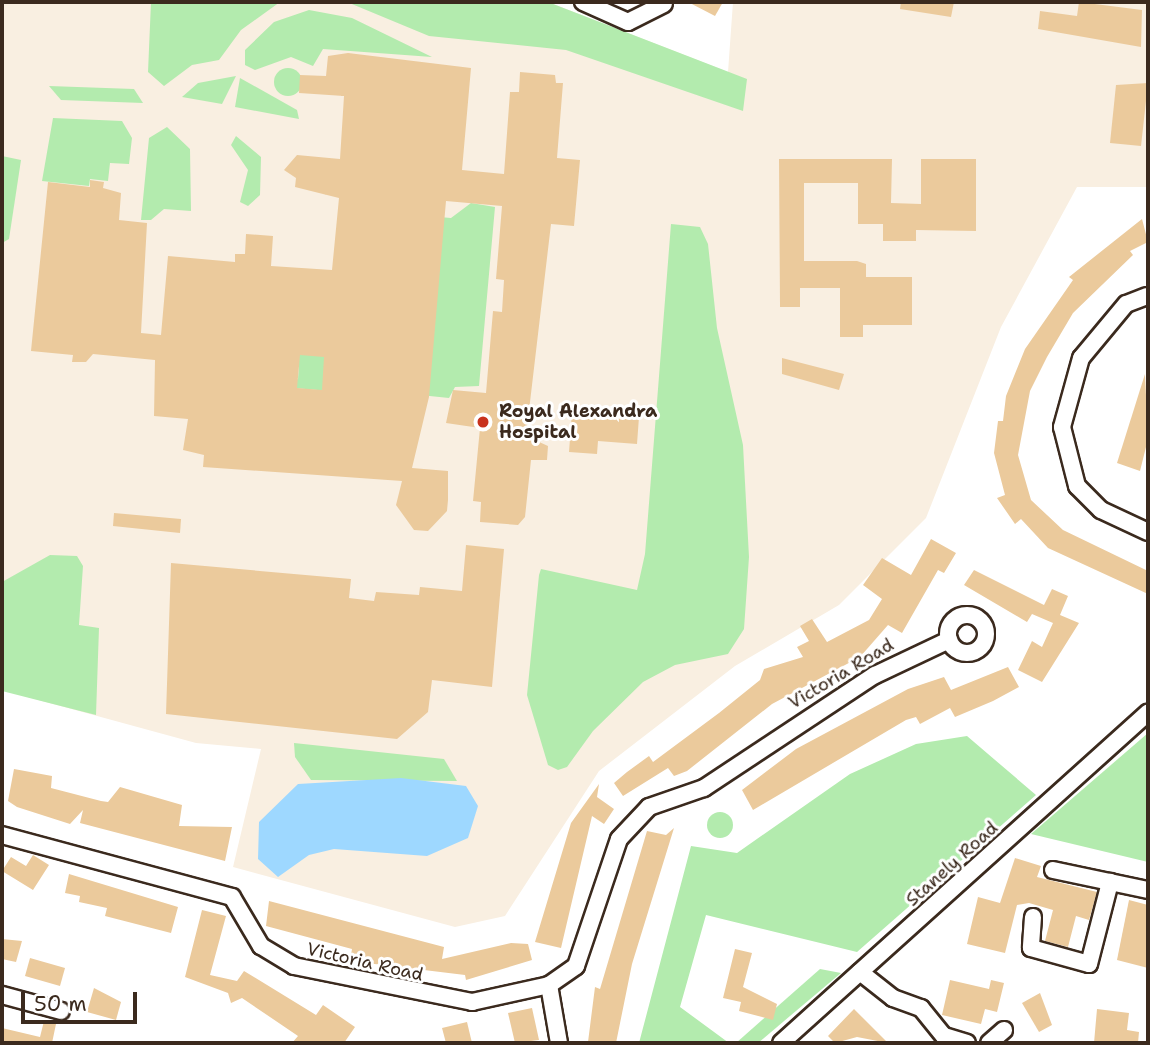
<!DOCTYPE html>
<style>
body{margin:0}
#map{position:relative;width:1150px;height:1045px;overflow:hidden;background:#fff;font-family:"Shantell Sans",sans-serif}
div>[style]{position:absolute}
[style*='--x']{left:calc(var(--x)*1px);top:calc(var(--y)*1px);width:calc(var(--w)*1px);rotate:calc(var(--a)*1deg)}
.built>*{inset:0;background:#f9efe1}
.green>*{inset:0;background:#b3ebae}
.round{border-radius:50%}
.water>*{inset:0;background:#9ed8ff}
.building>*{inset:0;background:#ebca9c}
.roads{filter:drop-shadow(2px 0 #3b2a1e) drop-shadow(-2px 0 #3b2a1e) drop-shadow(0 2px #3b2a1e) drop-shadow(0 -2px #3b2a1e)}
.minor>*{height:16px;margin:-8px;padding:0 8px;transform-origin:8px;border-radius:8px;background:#fff}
.minor>.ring{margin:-8px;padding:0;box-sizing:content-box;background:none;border:16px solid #fff;border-radius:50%}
.dots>*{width:19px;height:19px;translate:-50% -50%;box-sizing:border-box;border:4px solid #fff;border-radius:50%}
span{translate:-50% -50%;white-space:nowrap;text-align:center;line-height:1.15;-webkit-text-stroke:6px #fff;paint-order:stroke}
.poi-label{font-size:18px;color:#3b2a1e;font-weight:700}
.left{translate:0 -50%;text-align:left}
.street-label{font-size:18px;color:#3b2a1e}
.frame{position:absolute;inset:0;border:4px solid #3b2a1e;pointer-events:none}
.scale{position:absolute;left:21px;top:992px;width:116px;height:32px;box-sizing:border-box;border:4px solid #3b2a1e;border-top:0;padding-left:9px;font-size:21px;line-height:24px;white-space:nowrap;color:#3b2a1e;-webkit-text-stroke:5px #fff;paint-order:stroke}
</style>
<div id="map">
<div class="built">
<div style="clip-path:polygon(2px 2px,548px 2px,728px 72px,733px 2px,1148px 2px,1148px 187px,1077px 187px,1001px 327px,926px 518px,839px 605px,735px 666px,599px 771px,505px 916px,455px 927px,233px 867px,261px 749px,196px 743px,2px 690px)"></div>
</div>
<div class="green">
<div style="clip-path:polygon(151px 2px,280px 2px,241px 30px,219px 60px,192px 65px,164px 86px,148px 72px)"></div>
<div style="clip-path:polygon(347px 2px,548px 2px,747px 79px,743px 111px,566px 50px,429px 36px)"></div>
<div style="clip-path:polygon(309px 10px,352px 18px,432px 57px,323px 49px,313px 66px,291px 57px,255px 70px,245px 65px,245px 50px,274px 22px)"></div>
<div class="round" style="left:274px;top:68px;width:28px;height:28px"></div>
<div style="clip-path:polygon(236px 76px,222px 104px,182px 97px,198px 83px)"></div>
<div style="clip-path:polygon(240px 78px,297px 110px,299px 119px,235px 107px)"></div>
<div style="clip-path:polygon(49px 86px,134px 89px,143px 103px,61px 100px)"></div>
<div style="clip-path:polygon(53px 118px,122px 121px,132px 138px,129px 164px,110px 163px,108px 181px,90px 179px,89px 186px,42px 181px)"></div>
<div style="clip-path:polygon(167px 127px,190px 149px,191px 211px,164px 209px,151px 220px,141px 220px,149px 138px)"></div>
<div style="clip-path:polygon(236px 136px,261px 157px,260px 195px,248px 206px,240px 202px,248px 170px,231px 145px)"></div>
<div style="clip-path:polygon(2px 156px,21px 160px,9px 239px,2px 243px)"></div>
<div style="clip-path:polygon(471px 203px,495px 207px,479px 386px,455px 387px,449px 398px,420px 395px,416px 215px,451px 218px)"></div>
<div style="clip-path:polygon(671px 224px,700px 227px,708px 244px,717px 328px,743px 445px,749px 557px,744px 629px,728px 654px,675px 665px,643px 682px,593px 731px,567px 767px,558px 770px,548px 765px,527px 695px,539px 575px,541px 569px,637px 590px,645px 554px)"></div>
<div style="clip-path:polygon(308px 342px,379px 395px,281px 387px,298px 379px,299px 365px,286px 362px)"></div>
<div style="clip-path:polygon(50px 555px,77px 556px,83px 566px,79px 625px,99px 628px,96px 715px,2px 691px,2px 582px)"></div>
<div style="clip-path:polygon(1148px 733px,1148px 862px,1031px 834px)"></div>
<div style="clip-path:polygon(967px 736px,1036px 795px,857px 952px,706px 915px,680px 1007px,729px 1043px,639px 1043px,691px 846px,737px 853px,850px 774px,916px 744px)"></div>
<div style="clip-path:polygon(294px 743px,444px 759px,457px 781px,311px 780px,295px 757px)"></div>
<div class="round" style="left:707px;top:812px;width:26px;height:26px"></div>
<div style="clip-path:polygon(820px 969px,841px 973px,758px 1043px,736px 1043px)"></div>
</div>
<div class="water">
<div style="clip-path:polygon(401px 778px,466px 786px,478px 806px,468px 838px,427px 856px,334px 849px,309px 855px,278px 877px,258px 859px,259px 822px,298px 784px)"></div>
</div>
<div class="building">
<div style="clip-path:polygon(688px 2px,723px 2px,715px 16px)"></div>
<div style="clip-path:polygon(901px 2px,954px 2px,951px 17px,900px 9px)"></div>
<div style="clip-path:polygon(1079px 2px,1142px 10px,1141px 47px,1038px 29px,1040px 11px,1077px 16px)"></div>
<div style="clip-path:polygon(evenodd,348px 53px,471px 68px,462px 170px,504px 174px,510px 92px,519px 92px,520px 72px,555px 75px,556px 83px,563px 83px,557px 158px,580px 160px,574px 226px,551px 224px,526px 436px,548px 446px,547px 460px,531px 460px,525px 517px,518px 525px,480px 522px,481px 502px,473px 501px,480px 428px,446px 423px,453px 390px,486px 393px,493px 311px,502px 312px,504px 280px,496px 279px,502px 206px,446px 201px,429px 397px,412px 468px,448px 471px,448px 500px,447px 511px,428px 531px,414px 530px,396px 505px,402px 481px,203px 467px,204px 455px,183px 450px,188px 419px,154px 416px,155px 360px,93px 354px,86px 362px,72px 362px,73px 355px,31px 351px,48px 182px,90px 187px,90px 180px,104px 182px,103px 188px,121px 193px,119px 220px,147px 223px,141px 333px,161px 335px,168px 256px,235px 262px,235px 254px,245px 254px,246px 234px,273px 236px,271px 266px,332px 270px,339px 198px,295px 187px,296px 178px,284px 170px,297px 155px,340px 159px,344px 96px,299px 93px,300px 75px,326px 76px,328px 56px,348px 53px,300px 355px,324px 357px,322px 390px,297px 388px,300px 355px)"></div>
<div style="clip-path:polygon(1148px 83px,1141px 146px,1110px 143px,1116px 85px)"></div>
<div style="clip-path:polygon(779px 159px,892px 159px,891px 203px,921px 204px,921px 159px,976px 159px,976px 231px,916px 230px,916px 241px,883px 241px,883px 224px,858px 224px,858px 183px,804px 183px,804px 261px,857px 261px,866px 264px,866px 277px,912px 277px,912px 325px,863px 325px,863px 337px,840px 337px,840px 288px,800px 288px,800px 307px,780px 307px)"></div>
<div style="clip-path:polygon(1142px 219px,1148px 242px,1130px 251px,1133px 255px,1073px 313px,1047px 357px,1030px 391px,1018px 455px,1031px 500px,1063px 530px,1148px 571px,1148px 594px,1048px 548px,1021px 519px,1015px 524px,997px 498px,1005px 495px,994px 453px,998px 421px,1003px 421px,1006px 396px,1025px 349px,1073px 280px,1069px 277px)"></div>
<div style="clip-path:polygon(782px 358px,844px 374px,839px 390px,782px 374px)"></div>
<div style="clip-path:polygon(1145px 374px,1148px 439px,1140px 471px,1117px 463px)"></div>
<div style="clip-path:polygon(572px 412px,639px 417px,637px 444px,598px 441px,597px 454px,569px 452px)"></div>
<div style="clip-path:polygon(114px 513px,181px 519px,180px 533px,113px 526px)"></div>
<div style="clip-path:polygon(931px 539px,956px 553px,944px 573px,938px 570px,902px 633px,888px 625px,860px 657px,772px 704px,687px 771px,674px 776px,668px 768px,623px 796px,614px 783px,627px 772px,649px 756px,653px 762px,719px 713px,760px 680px,764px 669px,803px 657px,797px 647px,809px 641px,800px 626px,812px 619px,827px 642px,869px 620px,882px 599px,863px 585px,882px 558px,911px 575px)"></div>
<div style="clip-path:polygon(466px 545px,504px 549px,492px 687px,432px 680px,428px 712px,397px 739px,166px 714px,171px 563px,351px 579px,349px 598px,374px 601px,376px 592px,419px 595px,420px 587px,462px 591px)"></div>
<div style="clip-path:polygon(974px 570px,1044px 605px,1052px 589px,1068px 596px,1060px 615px,1079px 623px,1042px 682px,1018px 670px,1032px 641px,1042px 647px,1053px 623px,1032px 614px,1027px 622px,964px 585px)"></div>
<div style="clip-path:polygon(1008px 667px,1019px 687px,993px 701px,955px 717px,950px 708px,920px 724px,916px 717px,906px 720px,753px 810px,742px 790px,796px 749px,908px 689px,944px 677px,951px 690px)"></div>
<div style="clip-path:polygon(14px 769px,52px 776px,51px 788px,101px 801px,108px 802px,120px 787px,182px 805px,179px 826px,232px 827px,225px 861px,80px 823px,83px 810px,70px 824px,17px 807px,8px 801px)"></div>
<div style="clip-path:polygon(599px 784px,597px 797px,614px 809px,604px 824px,592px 816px,561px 948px,535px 942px,571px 823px)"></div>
<div style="clip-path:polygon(674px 828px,632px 964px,616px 1043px,588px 1042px,595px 987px,600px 989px,647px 831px,666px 835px)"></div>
<div style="clip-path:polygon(33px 855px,49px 865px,33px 890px,2px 871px,11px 857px,26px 866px)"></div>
<div style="clip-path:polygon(1015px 858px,1041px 866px,1037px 877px,1097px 892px,1089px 920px,1076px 916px,1068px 947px,1045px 941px,1053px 910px,1029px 903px,1017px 905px,1005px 953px,967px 944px,978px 897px,1000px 903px)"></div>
<div style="clip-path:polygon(69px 874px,178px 907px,171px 933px,105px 916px,107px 908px,79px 902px,80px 896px,65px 893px)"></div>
<div style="clip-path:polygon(1129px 900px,1148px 905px,1148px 968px,1117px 960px)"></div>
<div style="clip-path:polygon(269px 901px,444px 947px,442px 959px,511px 943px,528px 944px,532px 960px,466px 980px,465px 975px,350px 961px,352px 949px,266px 926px)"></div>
<div style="clip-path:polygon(202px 910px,226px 916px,210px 975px,237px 981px,244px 971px,316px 1015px,323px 1005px,355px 1027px,344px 1043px,292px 1043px,298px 1036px,242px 998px,231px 1003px,228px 993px,185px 977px)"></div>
<div style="clip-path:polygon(2px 939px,22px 941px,16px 962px,2px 959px)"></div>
<div style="clip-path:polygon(735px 949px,752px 953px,743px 987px,777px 1004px,773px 1020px,739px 1011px,741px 1002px,723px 998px)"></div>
<div style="clip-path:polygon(30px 958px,65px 968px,60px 986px,25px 976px)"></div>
<div style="clip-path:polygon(950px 980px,989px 989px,991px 980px,1004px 983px,997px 1012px,985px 1009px,981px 1024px,942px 1015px)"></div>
<div style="clip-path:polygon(94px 988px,121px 1002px,116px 1020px,87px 1012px)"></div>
<div style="clip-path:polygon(1040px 993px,1052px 1025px,1039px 1032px,1022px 1003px)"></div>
<div style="clip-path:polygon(532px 1008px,539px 1040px,515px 1043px,508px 1013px)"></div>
<div style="clip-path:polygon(854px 1009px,888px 1043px,857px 1037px,835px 1043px,828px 1036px)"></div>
<div style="clip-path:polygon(1097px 1009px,1129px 1013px,1127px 1030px,1139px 1032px,1138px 1043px,1094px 1043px)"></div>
<div style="clip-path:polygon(44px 1021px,56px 1024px,52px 1043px,2px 1043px,2px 1028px,40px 1037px)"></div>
<div style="clip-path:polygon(467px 1022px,472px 1043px,446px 1043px,442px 1028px)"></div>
</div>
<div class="roads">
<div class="minor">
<div style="--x:583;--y:2;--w:49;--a:24"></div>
<div style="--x:628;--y:22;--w:40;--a:-26.6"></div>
<div style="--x:1147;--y:296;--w:22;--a:159"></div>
<div style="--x:1126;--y:304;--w:70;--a:129.8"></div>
<div style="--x:1081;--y:358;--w:72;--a:105.4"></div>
<div style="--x:1062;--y:427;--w:61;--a:75.7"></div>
<div style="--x:1077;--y:486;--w:34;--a:45"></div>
<div style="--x:1101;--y:510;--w:52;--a:25.1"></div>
<div class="ring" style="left:948px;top:615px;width:22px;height:22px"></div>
<div style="--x:2;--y:835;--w:238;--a:15.1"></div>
<div style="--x:232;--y:897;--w:57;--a:59.4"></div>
<div style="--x:261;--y:946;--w:39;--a:31"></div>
<div style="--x:294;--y:966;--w:182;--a:11.4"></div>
<div style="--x:472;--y:1002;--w:79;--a:-12.4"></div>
<div style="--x:549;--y:985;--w:33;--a:-35"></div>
<div style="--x:576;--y:966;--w:134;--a:-71.3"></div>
<div style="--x:619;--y:839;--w:44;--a:-46.8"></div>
<div style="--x:649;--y:807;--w:58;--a:-19.1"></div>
<div style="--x:704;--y:788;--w:205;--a:-33.5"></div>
<div style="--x:875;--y:675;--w:82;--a:-25.3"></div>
<div style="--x:1053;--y:870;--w:97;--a:11.9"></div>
<div style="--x:1033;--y:917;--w:31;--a:94"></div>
<div style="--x:1031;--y:948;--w:60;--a:15.4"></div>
<div style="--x:1089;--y:964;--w:85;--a:-75.6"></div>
<div style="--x:860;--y:972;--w:42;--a:38.2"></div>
<div style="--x:893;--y:998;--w:30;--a:20"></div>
<div style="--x:921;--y:1008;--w:36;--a:51"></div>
<div style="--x:944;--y:1036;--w:24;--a:17"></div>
<div style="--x:549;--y:985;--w:59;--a:80.2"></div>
<div style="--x:2;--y:995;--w:61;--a:15.2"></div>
<div style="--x:781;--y:1043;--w:494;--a:-42"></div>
<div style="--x:989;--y:1043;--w:20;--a:-41"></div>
</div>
</div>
<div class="dots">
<div style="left:483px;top:422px;background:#c8321e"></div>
</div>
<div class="poi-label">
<span class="left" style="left:499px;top:422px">Royal Alexandra<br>Hospital</span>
</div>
<div class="street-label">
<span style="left:841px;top:674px;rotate:-31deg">Victoria Road</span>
<span style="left:952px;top:864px;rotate:-42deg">Stanely Road</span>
<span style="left:365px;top:962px;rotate:13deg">Victoria Road</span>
</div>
<div class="frame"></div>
<div class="scale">50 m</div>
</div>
